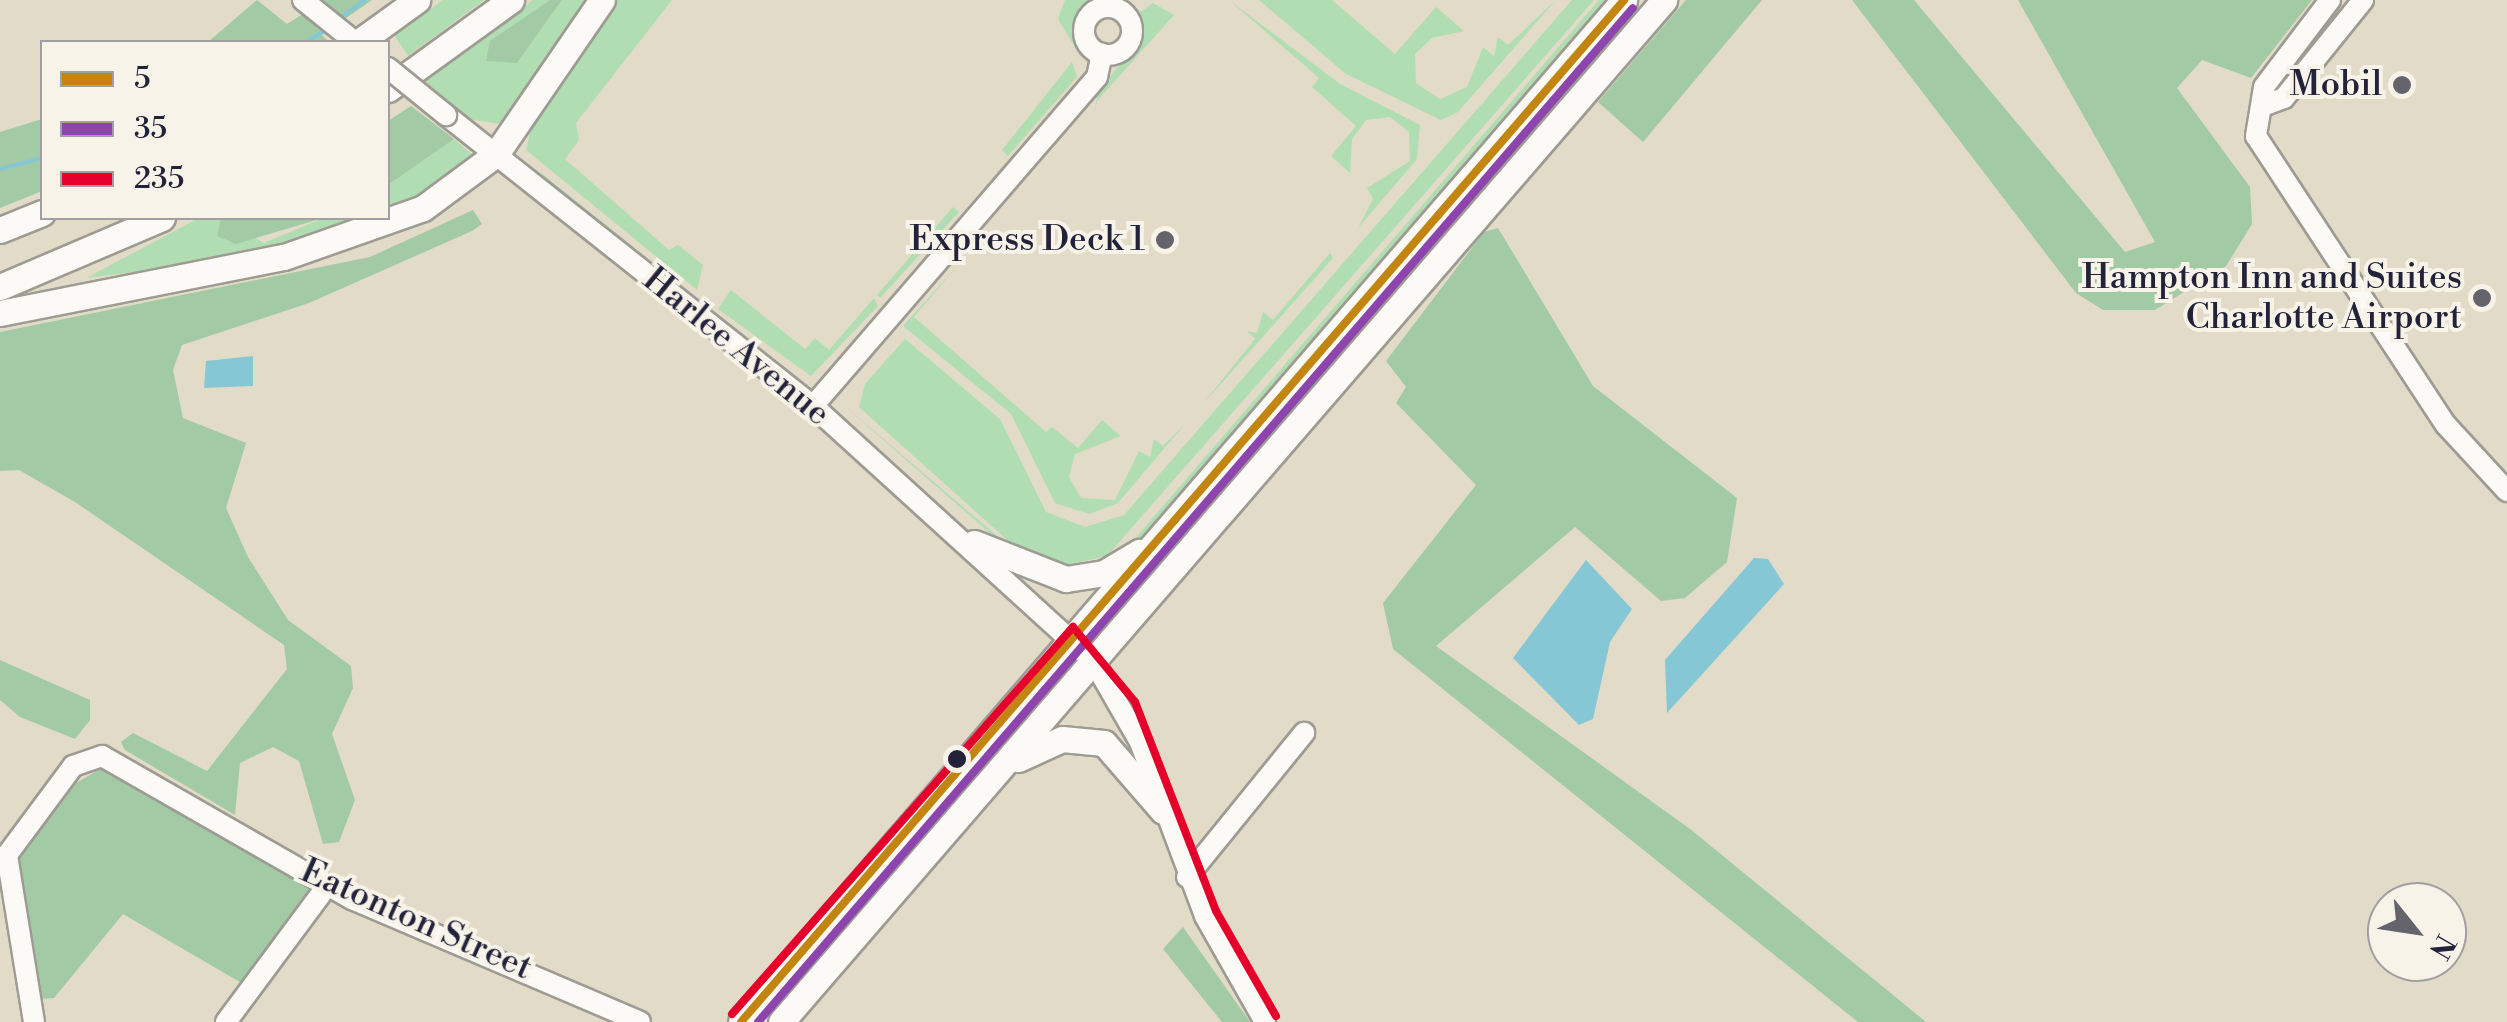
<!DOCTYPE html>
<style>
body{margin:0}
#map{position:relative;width:2507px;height:1022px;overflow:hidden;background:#e2dbc8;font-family:"Libre Bodoni",serif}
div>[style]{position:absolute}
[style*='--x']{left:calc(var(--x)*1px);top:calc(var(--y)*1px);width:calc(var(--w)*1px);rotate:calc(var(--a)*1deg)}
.green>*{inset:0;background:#b1ddb2}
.forest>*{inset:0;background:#a2caa4}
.water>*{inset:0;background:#85c7d5}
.stream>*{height:4px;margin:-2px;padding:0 2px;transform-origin:2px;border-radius:2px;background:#85c7d5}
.roads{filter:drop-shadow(2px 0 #9e9b93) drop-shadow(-2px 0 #9e9b93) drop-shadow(0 2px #9e9b93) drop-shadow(0 -2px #9e9b93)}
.minor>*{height:20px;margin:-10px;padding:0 10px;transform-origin:10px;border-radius:10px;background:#fbfaf7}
.minor>.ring{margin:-10px;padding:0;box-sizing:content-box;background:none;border:20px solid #fbfaf7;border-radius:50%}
.major>*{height:25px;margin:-12.5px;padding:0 12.5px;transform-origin:12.5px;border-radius:12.5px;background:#fbfaf7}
.bridges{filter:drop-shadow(2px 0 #9e9b93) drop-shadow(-2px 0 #9e9b93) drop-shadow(0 2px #9e9b93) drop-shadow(0 -2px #9e9b93)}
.minor-bridge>*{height:20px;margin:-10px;padding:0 10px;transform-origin:10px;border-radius:10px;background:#fbfaf7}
.bus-1>*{height:8px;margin:-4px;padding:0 4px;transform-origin:4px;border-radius:4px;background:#c2850f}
.bus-2>*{height:8px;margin:-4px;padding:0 4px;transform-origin:4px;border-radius:4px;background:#8e44ad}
.bus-3>*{height:8px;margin:-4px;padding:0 4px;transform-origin:4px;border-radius:4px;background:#e4002b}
.dots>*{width:28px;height:28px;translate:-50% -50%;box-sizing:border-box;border:5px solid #f7f3e8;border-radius:50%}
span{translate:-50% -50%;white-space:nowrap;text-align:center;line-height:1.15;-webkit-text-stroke:8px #f7f3e8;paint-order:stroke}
.poi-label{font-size:35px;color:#22223b}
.right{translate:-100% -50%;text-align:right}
.street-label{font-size:35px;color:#22223b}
.legend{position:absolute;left:40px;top:40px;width:350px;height:180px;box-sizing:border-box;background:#f7f3e8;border:2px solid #a29fa3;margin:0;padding:12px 18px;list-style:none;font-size:30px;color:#22223b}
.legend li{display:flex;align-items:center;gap:20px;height:50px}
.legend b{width:50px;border:2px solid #a29fa3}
.north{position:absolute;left:2367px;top:882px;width:100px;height:100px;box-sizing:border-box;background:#f7f3e8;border:2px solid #a29fa3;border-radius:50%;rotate:120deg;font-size:28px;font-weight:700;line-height:40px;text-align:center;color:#22223b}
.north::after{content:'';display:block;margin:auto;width:35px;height:45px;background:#65636c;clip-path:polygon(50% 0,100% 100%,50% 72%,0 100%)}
</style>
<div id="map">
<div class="green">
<div style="clip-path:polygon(443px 0,484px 0,408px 56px,394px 35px)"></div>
<div style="clip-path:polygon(533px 0,550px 0,527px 17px,517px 63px,562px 0,595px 0,502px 124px,466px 119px,425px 81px)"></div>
<div style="clip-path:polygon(615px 0,672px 0,576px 123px,579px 140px,565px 159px,669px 250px,678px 245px,703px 265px,697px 290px,526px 150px,533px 119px)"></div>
<div style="clip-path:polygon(1065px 0,1089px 0,1076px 27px,1081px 57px,1058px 19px)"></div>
<div style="clip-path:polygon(1229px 0,1340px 84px,1420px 125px,1417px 159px,1358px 228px,1373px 199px,1367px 188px,1410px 161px,1409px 132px,1390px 117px,1366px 120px,1352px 139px,1350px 173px,1331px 156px,1356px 126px,1312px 87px,1319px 78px)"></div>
<div style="clip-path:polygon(1259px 0,1332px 0,1395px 54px,1436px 7px,1464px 31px,1432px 38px,1415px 54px,1416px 83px,1440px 99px,1467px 87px,1483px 47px,1494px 56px,1498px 37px,1508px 45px,1556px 0,1458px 112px,1441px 120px,1346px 74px)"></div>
<div style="clip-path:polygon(1572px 0,1594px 0,1107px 556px,1062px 566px,1024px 555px,859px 407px,865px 384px,905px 339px,1000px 419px,1046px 512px,1085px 527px,1124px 515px)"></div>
<div style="clip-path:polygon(1599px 0,1608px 0,1135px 546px,1132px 542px)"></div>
<div style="clip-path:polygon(1153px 3px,1174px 15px,1097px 101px,1094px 115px,1098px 91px,1139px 41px,1139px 13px)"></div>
<div style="clip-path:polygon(1072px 62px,1077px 77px,1008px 156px,1002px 150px)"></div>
<div style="clip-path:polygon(454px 139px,475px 157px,388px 214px,388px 185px)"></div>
<div style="clip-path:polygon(540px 172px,688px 291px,688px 295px,548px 182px)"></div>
<div style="clip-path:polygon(953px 207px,959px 212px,880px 298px,877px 295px)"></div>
<div style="clip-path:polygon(199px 218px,221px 218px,264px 243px,323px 218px,380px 218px,199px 264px,86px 278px)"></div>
<div style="clip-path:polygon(1330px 253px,1333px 258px,1202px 405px,1255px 339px,1247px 331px,1257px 333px,1263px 312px,1273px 320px)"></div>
<div style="clip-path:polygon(958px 265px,914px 317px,1046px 432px,1052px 427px,1078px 448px,1102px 420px,1121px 436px,1075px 454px,1069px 477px,1081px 498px,1115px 500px,1139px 451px,1150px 457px,1154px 439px,1163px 446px,1184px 425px,1118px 503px,1089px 514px,1055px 503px,1011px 414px,903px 326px)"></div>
<div style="clip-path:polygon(731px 290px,805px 349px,815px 338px,829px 350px,874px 298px,878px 306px,811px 376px,718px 309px)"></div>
<div style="clip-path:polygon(840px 402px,1022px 557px,1080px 572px,1017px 557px)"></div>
</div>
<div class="forest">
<div style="clip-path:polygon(257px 0,287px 24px,325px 0,372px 0,322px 35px,329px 42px,208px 42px)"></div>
<div style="clip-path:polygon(550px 0,562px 0,517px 63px,486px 61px,490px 41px)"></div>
<div style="clip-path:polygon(1686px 0,1762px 0,1643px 142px,1598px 102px)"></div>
<div style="clip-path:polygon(1852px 0,1914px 0,2125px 252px,2155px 242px,2018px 0,2312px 0,2251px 78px,2202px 60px,2177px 88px,2250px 187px,2252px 224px,2226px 266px,2155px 310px,2103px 310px,2076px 293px)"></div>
<div style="clip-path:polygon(411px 106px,454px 139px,388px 185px,388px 121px)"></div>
<div style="clip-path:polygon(42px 119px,42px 191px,0 208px,0 132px)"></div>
<div style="clip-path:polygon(473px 210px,482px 224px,472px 231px,309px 303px,182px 345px,173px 370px,183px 418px,246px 443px,226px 508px,248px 557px,288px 620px,351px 666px,353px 688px,332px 734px,355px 800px,339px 842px,323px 844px,299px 761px,273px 747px,240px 763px,235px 815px,125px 750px,121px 742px,133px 733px,207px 771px,287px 669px,284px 645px,75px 502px,19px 470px,0 471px,0 332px,370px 257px)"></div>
<div style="clip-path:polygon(221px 218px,323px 218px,236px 244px,217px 236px)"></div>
<div style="clip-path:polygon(1498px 228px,1593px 386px,1737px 498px,1727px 562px,1685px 598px,1661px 601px,1575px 527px,1436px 646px,1690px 829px,1926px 1022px,1858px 1022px,1393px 649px,1383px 603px,1476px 485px,1396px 403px,1406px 387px,1386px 361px,1484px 232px)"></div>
<div style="clip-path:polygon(0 660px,90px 700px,90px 720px,75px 739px,20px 717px,0 700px)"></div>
<div style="clip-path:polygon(100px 769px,310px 887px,245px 985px,123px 914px,54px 998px,40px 999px,16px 861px,66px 789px)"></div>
<div style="clip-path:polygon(1183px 927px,1250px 1022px,1222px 1022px,1163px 949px)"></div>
</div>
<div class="water">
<div style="clip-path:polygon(253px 356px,253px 386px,204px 388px,206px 361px)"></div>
<div style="clip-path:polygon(1754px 558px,1768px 559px,1784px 584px,1667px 713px,1665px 660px)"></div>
<div style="clip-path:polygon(1586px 560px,1632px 609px,1610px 642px,1593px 719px,1579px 725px,1513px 658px)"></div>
</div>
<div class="stream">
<div style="--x:340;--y:18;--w:31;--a:-36"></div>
<div style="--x:307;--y:42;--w:22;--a:-34"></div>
<div style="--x:0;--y:169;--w:43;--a:-14.7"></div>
</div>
<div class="roads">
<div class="minor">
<div style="--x:303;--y:0;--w:67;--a:38.9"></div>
<div style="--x:2330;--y:0;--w:109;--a:127.2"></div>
<div style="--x:2264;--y:87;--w:50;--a:99.3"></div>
<div style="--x:2256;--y:136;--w:346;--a:56.7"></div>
<div style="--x:2446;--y:425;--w:90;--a:47.3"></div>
<div class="ring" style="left:1084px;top:7px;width:28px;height:28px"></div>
<div style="--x:2265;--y:105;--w:20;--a:-20"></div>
<div style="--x:2284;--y:98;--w:126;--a:-51.1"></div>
<div style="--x:446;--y:115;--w:468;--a:38.4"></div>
<div style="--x:813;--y:406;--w:380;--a:42.3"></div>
<div style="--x:1094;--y:662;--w:92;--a:60.1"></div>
<div style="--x:1140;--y:742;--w:186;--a:69.5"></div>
<div style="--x:1205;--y:916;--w:122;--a:60.5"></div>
<div style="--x:813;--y:406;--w:435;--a:-49.2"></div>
<div style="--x:1097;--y:77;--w:24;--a:-78"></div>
<div style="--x:1187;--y:877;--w:186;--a:-50.9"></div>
<div style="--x:34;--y:1022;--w:169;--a:-99.2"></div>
<div style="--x:7;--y:855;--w:111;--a:-53.4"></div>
<div style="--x:73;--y:766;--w:31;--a:-19"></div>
<div style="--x:102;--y:756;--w:288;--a:29.8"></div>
<div style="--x:352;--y:899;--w:313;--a:23.1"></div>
<div style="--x:226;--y:1022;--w:169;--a:-53.4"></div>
</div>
<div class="major">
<div style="--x:359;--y:42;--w:72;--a:-35.9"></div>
<div style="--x:388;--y:89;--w:152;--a:-35.9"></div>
<div style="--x:0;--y:230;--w:45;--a:-22"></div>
<div style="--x:0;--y:287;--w:176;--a:-23.1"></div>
<div style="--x:0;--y:313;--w:289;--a:-11.2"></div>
<div style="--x:284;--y:257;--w:147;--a:-19.4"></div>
<div style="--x:423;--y:208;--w:91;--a:-36.5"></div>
<div style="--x:496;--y:154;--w:187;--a:-55.5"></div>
<div style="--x:974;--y:543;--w:99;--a:21.4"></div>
<div style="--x:1066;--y:579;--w:38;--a:-9"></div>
<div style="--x:1104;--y:573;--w:41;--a:-31"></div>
<div style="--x:1018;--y:759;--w:48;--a:-24.4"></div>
<div style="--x:1062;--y:739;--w:42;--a:5.4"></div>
<div style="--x:1104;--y:743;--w:90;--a:49.1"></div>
<div style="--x:741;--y:1022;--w:1351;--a:-49.17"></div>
<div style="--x:781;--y:1022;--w:1351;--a:-49.17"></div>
</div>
</div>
<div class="bridges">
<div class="minor-bridge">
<div style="--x:388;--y:68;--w:75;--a:39"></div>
</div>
</div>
<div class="bus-1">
<div style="--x:741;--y:1022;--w:1351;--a:-49.17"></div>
</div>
<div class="bus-2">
<div style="--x:758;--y:1022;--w:1339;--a:-49.21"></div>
</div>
<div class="bus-3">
<div style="--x:732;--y:1014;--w:516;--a:-48.62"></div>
<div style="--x:1073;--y:627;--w:97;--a:50.4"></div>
<div style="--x:1135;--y:702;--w:224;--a:68.8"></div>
<div style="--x:1216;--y:911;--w:121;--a:60.3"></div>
</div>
<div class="dots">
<div style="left:2402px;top:85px;background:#65636c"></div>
<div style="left:1165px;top:240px;background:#65636c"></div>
<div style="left:2482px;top:298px;background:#65636c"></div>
<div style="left:957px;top:759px;background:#22223b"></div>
</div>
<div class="poi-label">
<span class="right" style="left:2382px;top:85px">Mobil</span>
<span class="right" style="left:1145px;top:240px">Express Deck 1</span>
<span class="right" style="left:2462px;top:298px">Hampton Inn and Suites<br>Charlotte Airport</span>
</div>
<div class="street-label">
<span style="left:736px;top:347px;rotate:39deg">Harlee Avenue</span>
<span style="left:416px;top:920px;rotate:24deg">Eatonton Street</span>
</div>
<ul class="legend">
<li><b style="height:12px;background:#c2850f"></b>5</li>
<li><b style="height:12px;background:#8e44ad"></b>35</li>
<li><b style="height:12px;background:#e4002b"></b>235</li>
</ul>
<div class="north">N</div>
</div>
